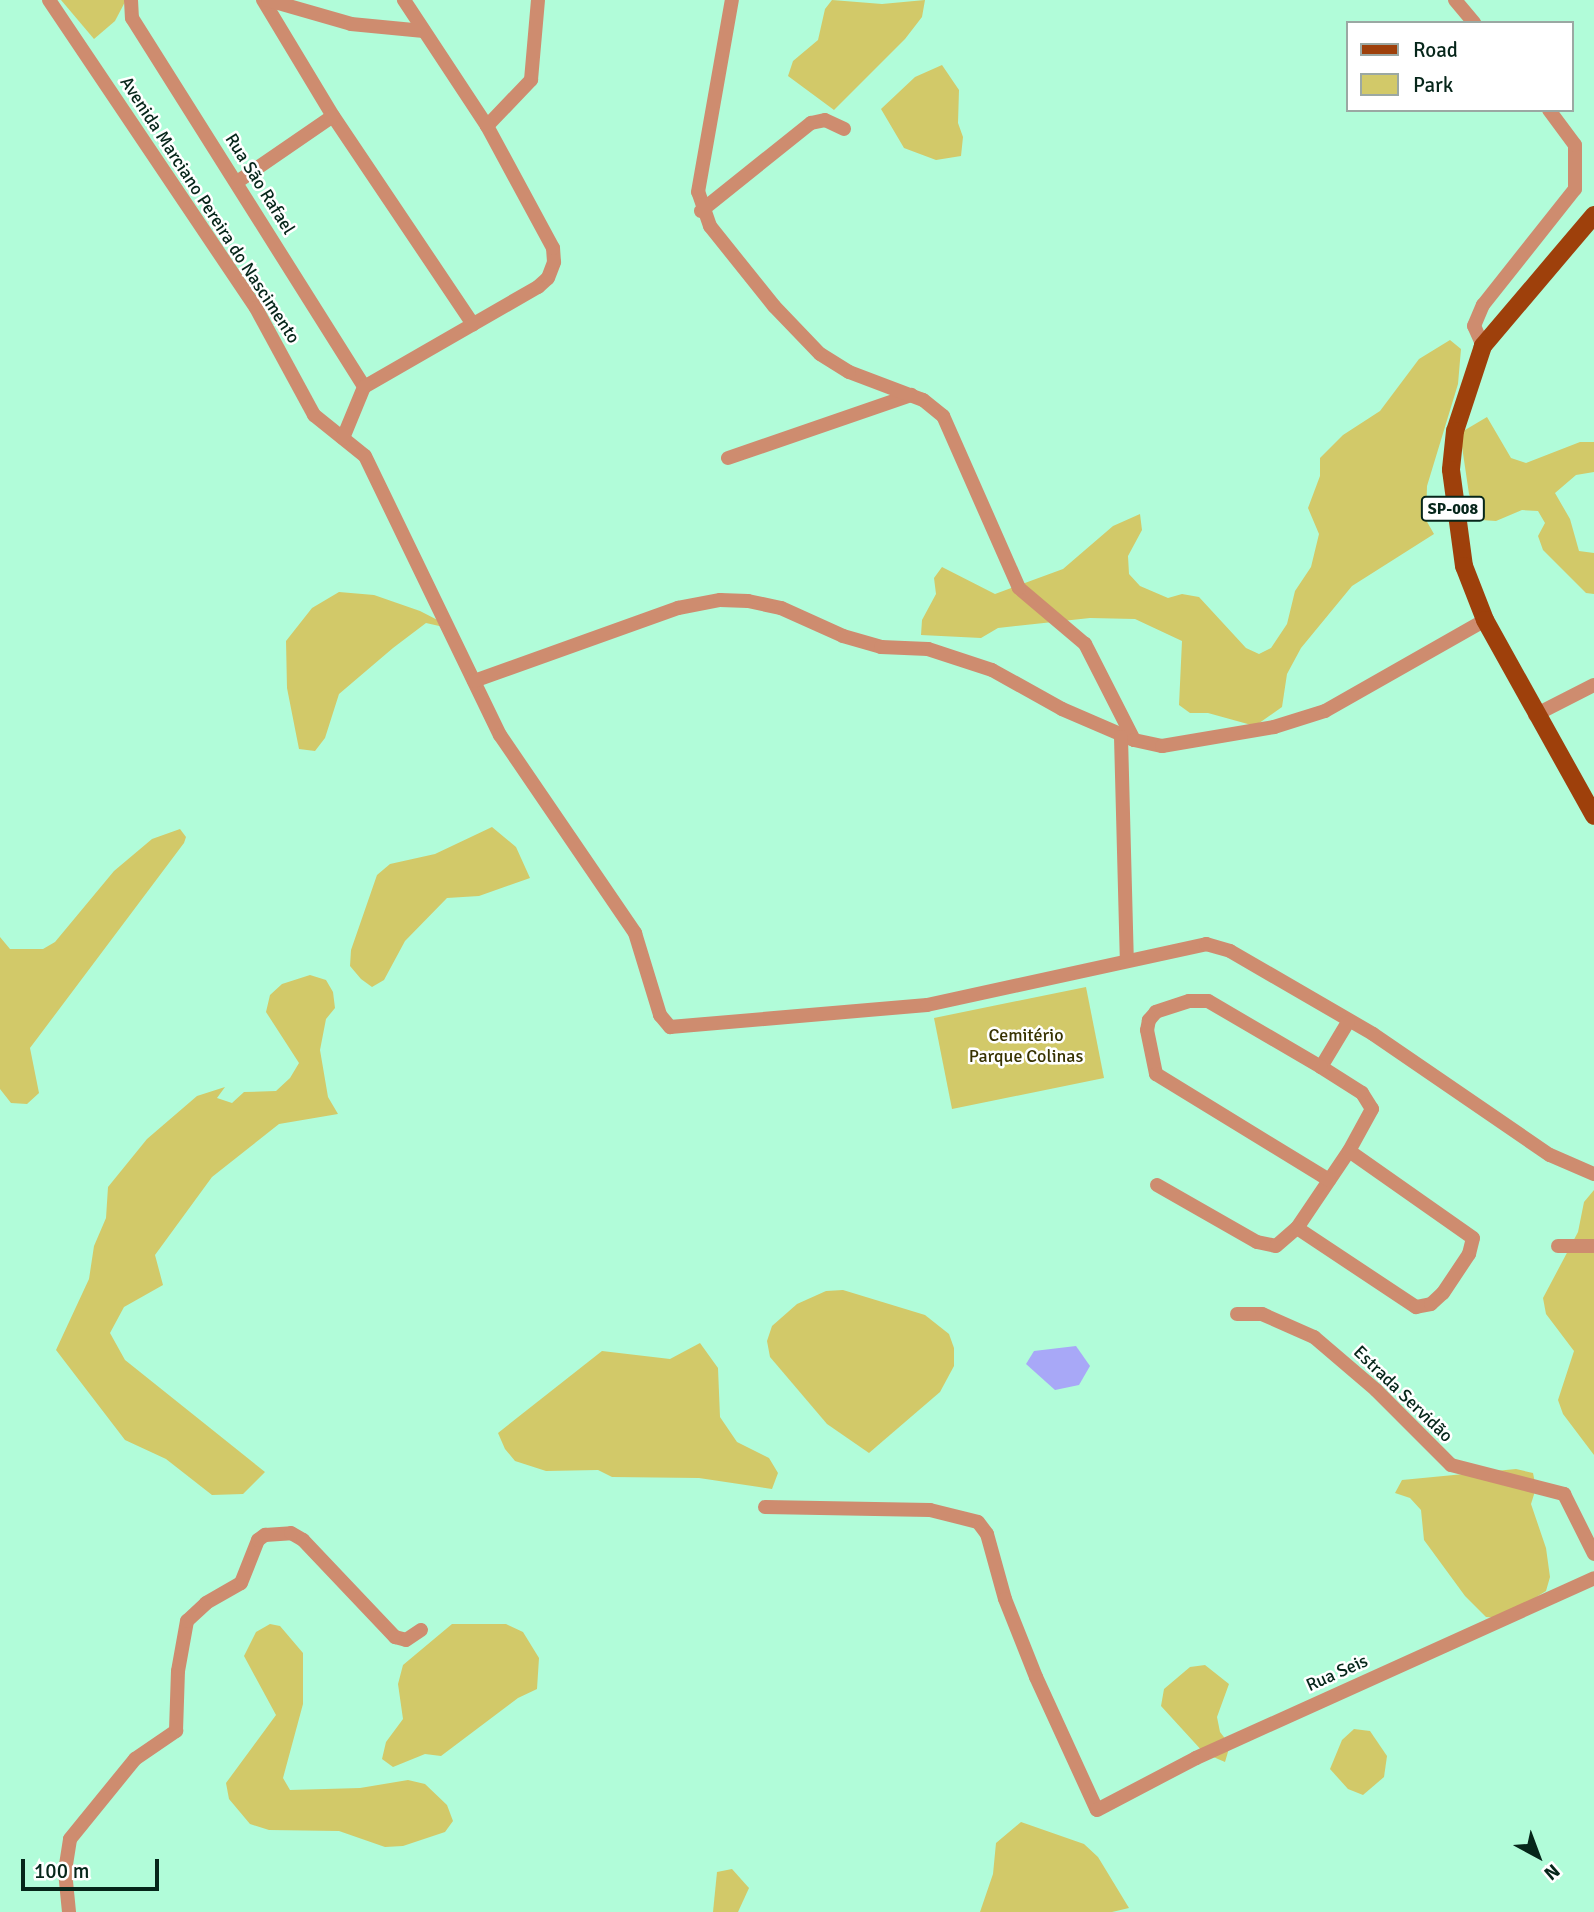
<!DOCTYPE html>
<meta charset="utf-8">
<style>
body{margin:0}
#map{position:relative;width:1594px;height:1912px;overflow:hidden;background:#b1fcd9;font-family:Signika,sans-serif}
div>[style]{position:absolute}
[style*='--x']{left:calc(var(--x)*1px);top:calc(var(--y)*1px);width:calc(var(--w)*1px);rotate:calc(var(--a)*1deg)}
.green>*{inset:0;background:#d2c969}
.water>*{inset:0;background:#a8a8f7}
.minor>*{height:14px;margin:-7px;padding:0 7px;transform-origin:7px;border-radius:7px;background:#ce8c6f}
.major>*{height:18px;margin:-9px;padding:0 9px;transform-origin:9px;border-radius:9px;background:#9e400b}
span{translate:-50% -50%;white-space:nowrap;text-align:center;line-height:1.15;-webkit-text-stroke:5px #fff;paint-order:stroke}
.shield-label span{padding:2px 5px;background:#fff;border:2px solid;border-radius:5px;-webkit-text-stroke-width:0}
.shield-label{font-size:16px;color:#06261a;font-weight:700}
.street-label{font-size:18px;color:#06261a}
.park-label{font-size:18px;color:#373200}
.legend{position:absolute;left:1346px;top:21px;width:228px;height:91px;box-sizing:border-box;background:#fff;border:2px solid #9ba8a3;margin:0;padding:9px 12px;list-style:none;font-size:21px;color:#06261a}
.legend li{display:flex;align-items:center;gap:14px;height:35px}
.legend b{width:35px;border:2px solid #9ba8a3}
.north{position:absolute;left:1503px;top:1821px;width:70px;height:70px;-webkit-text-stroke:5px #fff;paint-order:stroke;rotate:139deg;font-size:19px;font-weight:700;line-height:28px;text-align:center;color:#06261a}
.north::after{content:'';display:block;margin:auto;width:24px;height:32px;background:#06261a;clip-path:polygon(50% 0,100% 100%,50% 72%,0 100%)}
.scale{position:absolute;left:21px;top:1859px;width:138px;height:32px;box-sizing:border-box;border:4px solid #06261a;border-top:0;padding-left:9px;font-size:21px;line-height:24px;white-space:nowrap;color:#06261a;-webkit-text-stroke:5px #fff;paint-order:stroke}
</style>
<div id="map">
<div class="green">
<div style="clip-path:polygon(61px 0,126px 0,115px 21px,94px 39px)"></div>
<div style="clip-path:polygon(832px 0,882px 4px,925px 0,922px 17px,905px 39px,834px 110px,788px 76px,793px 61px,818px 40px,825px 9px)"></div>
<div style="clip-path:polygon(942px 65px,959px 90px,958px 123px,963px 137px,961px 156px,936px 160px,904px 148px,881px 109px,915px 77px)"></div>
<div style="clip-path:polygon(1450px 340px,1461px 349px,1458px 384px,1427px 486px,1426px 520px,1434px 534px,1352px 586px,1301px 648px,1287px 674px,1282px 707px,1255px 726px,1208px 713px,1190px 713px,1179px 705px,1182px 641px,1135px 619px,1090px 618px,998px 628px,981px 638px,921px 635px,922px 620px,936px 594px,934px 578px,942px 567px,995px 594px,1063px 569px,1113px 526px,1140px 514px,1142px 530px,1128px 556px,1129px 574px,1140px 586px,1168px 598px,1182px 594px,1199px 597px,1246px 648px,1259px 654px,1271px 648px,1287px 624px,1295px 591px,1311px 567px,1319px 534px,1308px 508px,1320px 476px,1320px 458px,1343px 435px,1380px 411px,1419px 359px)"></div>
<div style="clip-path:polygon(1487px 417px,1511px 458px,1526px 463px,1580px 442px,1594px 442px,1594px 472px,1576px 475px,1555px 493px,1570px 519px,1579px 551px,1594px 553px,1594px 594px,1586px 593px,1543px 550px,1538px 536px,1545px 523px,1538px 511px,1522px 510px,1496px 521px,1481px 520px,1469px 494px,1460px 433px)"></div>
<div style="clip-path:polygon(339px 592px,374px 595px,420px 611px,457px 630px,426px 623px,393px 648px,339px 694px,325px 738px,315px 751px,299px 749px,287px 688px,286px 641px,312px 608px)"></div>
<div style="clip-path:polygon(492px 827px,516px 847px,530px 878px,479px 896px,447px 898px,405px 941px,384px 980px,372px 987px,361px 979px,350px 966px,351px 950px,377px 875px,390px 864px,435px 854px)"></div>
<div style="clip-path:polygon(180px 829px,186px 837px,184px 843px,30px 1048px,39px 1093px,27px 1104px,11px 1103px,0 1089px,0 937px,10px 949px,43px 949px,55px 942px,114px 871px,152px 839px)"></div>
<div style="clip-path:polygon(310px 975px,326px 980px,333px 992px,335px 1008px,326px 1019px,320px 1050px,328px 1097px,338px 1114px,279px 1124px,212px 1177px,155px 1255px,163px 1285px,124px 1307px,110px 1333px,125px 1360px,265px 1472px,243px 1494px,212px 1495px,166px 1459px,125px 1440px,56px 1350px,89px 1279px,94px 1246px,106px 1218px,108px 1187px,147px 1139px,197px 1096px,225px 1087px,217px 1098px,232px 1103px,244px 1092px,276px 1091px,290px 1078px,299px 1063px,266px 1012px,270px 995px,282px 984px)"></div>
<div style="clip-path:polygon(1086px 987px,1104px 1078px,952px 1109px,934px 1018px)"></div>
<div style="clip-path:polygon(1594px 1190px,1594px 1455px,1563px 1414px,1558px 1400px,1574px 1351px,1546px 1314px,1543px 1298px,1578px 1232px,1584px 1202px)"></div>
<div style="clip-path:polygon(843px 1290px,925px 1315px,949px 1334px,954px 1348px,954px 1366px,940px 1392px,869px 1453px,827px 1424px,770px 1357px,767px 1341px,772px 1326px,797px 1304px,826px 1291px)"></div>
<div style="clip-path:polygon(700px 1343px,718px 1368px,720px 1417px,737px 1442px,769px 1458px,778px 1473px,772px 1489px,699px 1478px,612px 1477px,598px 1470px,546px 1471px,515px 1461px,505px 1449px,498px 1433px,602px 1351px,670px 1359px)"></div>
<div style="clip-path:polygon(1516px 1469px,1533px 1473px,1536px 1488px,1531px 1504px,1546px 1548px,1550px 1577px,1546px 1591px,1502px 1618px,1486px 1617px,1465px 1596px,1424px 1540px,1421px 1510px,1410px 1498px,1395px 1493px,1402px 1480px)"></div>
<div style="clip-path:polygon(270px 1624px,280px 1626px,303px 1653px,303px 1704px,283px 1778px,290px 1790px,360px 1788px,408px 1780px,425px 1784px,447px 1805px,453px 1821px,445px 1832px,403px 1846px,385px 1847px,339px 1831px,269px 1830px,250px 1824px,229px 1799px,226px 1783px,276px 1715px,244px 1656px,256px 1632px)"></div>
<div style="clip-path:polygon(452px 1624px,506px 1624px,523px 1632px,539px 1658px,537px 1689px,518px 1698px,441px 1756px,425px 1754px,393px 1767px,382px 1759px,386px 1742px,403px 1719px,398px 1684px,403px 1665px)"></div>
<div style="clip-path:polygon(1205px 1665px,1229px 1684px,1217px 1717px,1220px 1732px,1230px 1745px,1225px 1762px,1204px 1753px,1161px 1706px,1164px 1689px,1190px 1667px)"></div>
<div style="clip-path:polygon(1354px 1729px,1370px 1731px,1387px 1756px,1384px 1777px,1363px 1795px,1348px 1789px,1330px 1769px,1342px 1740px)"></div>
<div style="clip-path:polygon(1021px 1822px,1084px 1844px,1098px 1857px,1129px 1908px,1112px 1912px,980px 1912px,993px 1874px,996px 1843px)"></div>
<div style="clip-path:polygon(732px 1869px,749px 1888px,738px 1912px,713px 1912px,717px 1872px)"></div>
</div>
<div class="water">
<div style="clip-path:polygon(1076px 1346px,1090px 1366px,1079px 1385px,1055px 1390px,1026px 1364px,1034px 1351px)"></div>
</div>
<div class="minor">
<div style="--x:49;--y:0;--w:371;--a:56.1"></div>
<div style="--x:256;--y:308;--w:122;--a:61.5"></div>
<div style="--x:314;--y:415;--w:65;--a:38.8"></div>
<div style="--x:365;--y:456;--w:310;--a:64.2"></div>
<div style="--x:500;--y:735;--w:240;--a:55.7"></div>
<div style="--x:635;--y:933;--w:86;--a:73"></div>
<div style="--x:660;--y:1015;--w:16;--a:50"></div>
<div style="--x:670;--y:1027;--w:258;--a:-4.9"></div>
<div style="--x:927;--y:1005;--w:286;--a:-12.3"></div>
<div style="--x:1206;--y:944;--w:25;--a:16"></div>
<div style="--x:1230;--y:951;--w:165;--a:30.1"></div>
<div style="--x:1373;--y:1034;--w:214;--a:34.4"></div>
<div style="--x:1550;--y:1155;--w:48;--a:23.4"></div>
<div style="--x:131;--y:0;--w:18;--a:87"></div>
<div style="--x:132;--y:18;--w:436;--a:57.8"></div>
<div style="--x:263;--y:0;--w:135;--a:58.9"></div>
<div style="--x:333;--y:116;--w:251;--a:56.1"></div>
<div style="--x:268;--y:0;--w:86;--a:16.1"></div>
<div style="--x:351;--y:24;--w:73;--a:5.5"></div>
<div style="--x:1455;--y:0;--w:30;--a:50"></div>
<div style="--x:487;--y:126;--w:64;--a:-46.3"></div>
<div style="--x:531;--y:80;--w:80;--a:-85"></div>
<div style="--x:237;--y:182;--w:116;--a:-34.5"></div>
<div style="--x:701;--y:211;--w:141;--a:-38.7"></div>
<div style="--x:811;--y:123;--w:14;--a:-12"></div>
<div style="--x:825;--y:120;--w:21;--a:25"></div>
<div style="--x:1483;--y:346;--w:22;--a:-114"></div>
<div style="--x:1474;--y:326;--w:23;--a:-67"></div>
<div style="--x:1483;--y:305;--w:148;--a:-51.6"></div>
<div style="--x:1575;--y:189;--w:44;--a:-90"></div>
<div style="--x:1575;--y:145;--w:44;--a:-126.6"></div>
<div style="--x:343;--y:438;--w:55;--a:-67.6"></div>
<div style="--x:364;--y:387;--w:201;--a:-29.9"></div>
<div style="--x:538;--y:287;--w:13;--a:-42"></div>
<div style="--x:548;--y:278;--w:17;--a:-69"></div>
<div style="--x:554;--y:262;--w:14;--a:-94"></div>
<div style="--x:553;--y:248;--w:139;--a:-118.4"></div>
<div style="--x:487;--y:126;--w:151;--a:-123.4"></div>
<div style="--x:728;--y:458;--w:194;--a:-19"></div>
<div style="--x:474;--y:681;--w:217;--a:-19.7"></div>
<div style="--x:678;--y:608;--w:43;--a:-10.8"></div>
<div style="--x:720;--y:600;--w:28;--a:2"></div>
<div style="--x:748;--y:601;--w:34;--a:12"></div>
<div style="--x:781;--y:608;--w:68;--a:24.3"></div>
<div style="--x:843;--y:636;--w:40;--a:16"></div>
<div style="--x:881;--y:647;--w:47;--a:2.4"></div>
<div style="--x:928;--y:649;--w:67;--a:18.2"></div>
<div style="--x:992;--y:670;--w:80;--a:29.1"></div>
<div style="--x:1062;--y:709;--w:78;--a:23.3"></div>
<div style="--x:1134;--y:740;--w:108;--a:-117"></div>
<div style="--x:1085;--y:644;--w:87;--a:-139.7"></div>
<div style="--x:1019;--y:588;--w:188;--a:-113.8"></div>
<div style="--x:943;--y:416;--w:26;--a:-141"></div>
<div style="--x:923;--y:400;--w:79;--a:-159.3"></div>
<div style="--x:849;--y:372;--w:34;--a:-148"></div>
<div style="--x:820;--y:354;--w:66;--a:-133.8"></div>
<div style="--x:774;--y:306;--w:102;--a:-128.7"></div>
<div style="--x:710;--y:226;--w:36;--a:-109"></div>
<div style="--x:698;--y:192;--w:195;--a:-80"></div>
<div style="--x:1535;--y:715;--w:66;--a:-27"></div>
<div style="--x:1121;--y:737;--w:223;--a:88.5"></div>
<div style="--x:1134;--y:740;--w:29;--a:12"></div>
<div style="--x:1162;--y:746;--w:114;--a:-9.6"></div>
<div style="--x:1274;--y:727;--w:53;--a:-17.4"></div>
<div style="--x:1325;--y:711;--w:184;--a:-29.6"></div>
<div style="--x:1321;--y:1067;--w:52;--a:-59"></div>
<div style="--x:1157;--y:1185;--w:115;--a:29.7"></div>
<div style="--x:1257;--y:1242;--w:19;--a:12"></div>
<div style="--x:1276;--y:1246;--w:28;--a:-41"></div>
<div style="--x:1297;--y:1228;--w:93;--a:-56"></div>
<div style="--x:1349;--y:1151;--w:48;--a:-61.3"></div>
<div style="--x:1372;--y:1109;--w:19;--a:-122"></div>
<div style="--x:1362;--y:1093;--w:49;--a:-147.6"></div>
<div style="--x:1321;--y:1067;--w:131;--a:-149.7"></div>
<div style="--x:1208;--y:1001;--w:19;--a:180"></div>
<div style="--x:1189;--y:1001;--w:35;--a:162"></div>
<div style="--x:1156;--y:1012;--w:11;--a:131"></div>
<div style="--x:1149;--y:1020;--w:10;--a:101"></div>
<div style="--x:1147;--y:1030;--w:45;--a:78.4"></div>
<div style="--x:1156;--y:1074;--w:203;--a:31.5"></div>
<div style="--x:1297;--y:1228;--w:143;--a:33.6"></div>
<div style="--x:1416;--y:1307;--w:15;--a:-11"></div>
<div style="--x:1431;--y:1304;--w:16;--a:-43"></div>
<div style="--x:1443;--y:1293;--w:47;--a:-56.3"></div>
<div style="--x:1469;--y:1254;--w:16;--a:-76"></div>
<div style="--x:1473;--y:1238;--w:151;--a:-144.9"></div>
<div style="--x:1558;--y:1246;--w:36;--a:0"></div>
<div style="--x:1237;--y:1314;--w:25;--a:0"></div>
<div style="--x:1262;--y:1314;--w:57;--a:23.9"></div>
<div style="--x:1314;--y:1337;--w:82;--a:40.5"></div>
<div style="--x:1376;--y:1390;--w:106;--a:45"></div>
<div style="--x:1451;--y:1465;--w:117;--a:14.4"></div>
<div style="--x:1564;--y:1494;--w:67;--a:63.4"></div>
<div style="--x:765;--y:1507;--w:165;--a:1"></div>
<div style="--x:930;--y:1510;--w:49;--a:14"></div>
<div style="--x:978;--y:1522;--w:15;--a:53"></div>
<div style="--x:987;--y:1534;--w:67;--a:74.5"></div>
<div style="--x:1005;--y:1599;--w:84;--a:68.3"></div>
<div style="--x:1036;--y:1677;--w:146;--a:65.4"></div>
<div style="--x:1097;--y:1810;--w:112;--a:-27.7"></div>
<div style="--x:1196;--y:1758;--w:437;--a:-24.3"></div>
<div style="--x:69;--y:1912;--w:41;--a:-95.6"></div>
<div style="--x:65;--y:1871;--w:32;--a:-81"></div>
<div style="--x:70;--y:1839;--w:103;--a:-50.9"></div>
<div style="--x:135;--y:1759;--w:50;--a:-34.3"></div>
<div style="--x:176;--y:1731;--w:60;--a:-88.1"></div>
<div style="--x:178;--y:1671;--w:51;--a:-79.8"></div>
<div style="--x:187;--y:1621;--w:26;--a:-43"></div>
<div style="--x:206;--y:1603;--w:40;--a:-29.7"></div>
<div style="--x:241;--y:1583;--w:46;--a:-68.4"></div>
<div style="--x:258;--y:1540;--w:9;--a:-36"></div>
<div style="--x:265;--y:1535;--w:26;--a:-4"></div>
<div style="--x:291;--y:1533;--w:14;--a:30"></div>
<div style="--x:303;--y:1540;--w:134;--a:46.5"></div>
<div style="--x:395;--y:1637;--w:11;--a:15"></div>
<div style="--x:406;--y:1640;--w:18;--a:-34"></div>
</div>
<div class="major">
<div style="--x:1594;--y:215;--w:172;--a:130.3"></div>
<div style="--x:1483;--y:346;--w:89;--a:108.2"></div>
<div style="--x:1455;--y:431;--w:39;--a:96"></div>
<div style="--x:1451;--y:470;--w:97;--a:82.3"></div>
<div style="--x:1464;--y:566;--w:58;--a:68.7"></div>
<div style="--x:1485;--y:620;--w:224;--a:60.9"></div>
</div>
<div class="shield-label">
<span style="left:1453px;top:509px">SP-008</span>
</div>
<div class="street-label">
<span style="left:260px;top:184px;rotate:58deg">Rua São Rafael</span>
<span style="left:210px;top:210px;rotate:57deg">Avenida Marciano Pereira do Nascimento</span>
<span style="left:1403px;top:1394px;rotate:44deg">Estrada Servidão</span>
<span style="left:1337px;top:1673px;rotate:-24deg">Rua Seis</span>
</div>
<div class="park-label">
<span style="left:1026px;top:1046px">Cemitério<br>Parque Colinas</span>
</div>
<ul class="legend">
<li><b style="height:9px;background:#9e400b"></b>Road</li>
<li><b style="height:19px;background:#d2c969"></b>Park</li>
</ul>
<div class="north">N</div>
<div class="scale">100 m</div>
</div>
